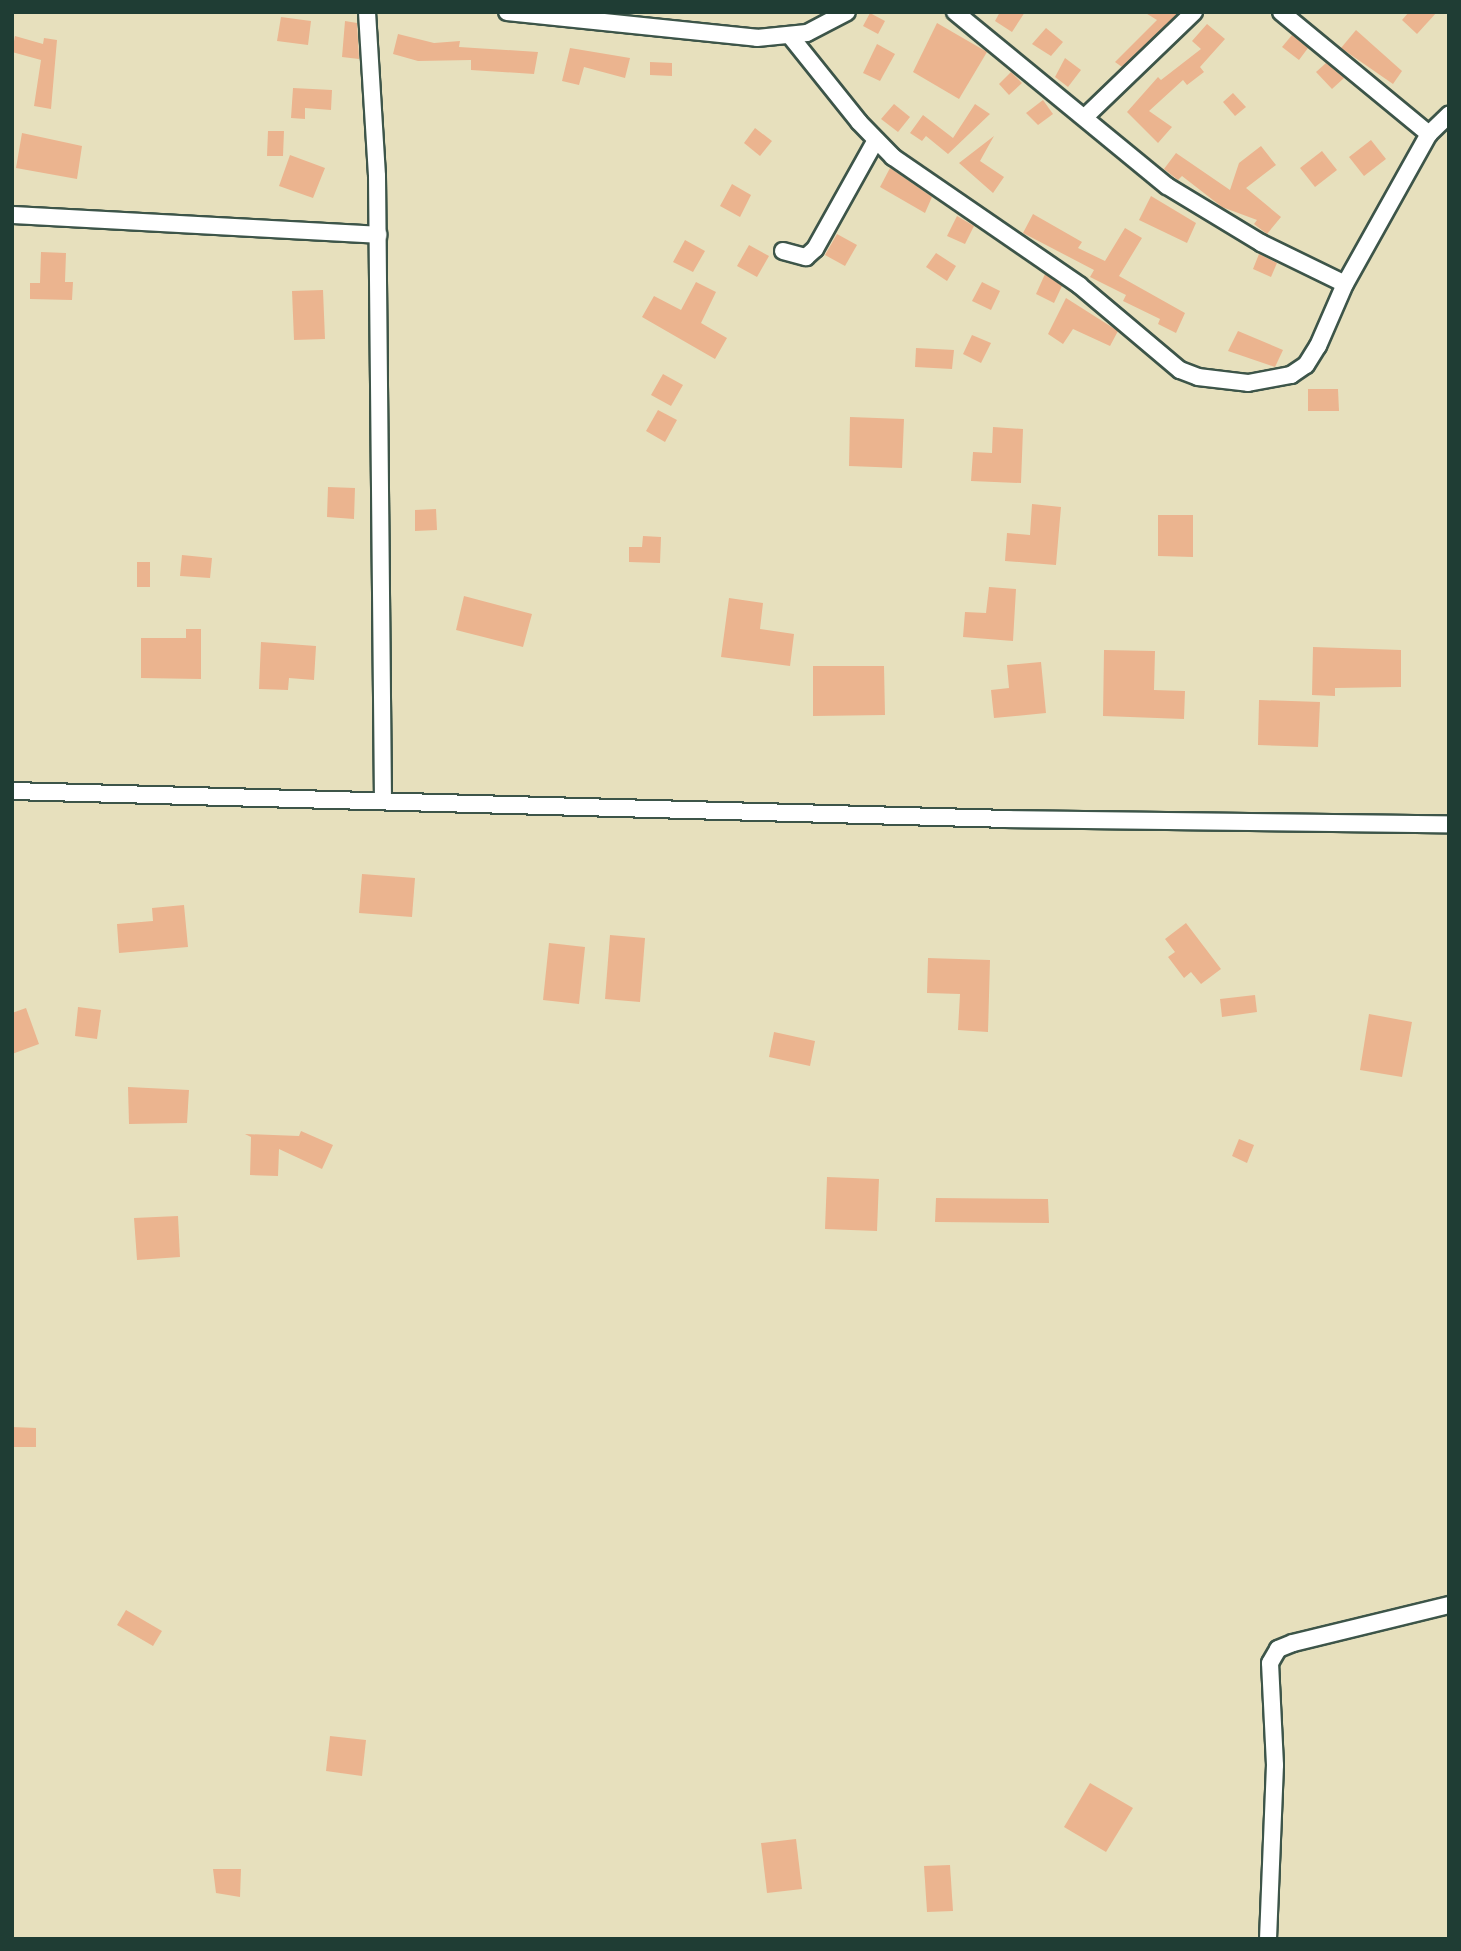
<!DOCTYPE html>
<style>
body{margin:0}
#map{position:relative;width:1461px;height:1951px;overflow:hidden;background:#e7e0bd;font-family:Kalam,sans-serif}
div>[style]{position:absolute}
[style*='--x']{left:calc(var(--x)*1px);top:calc(var(--y)*1px);width:calc(var(--w)*1px);rotate:calc(var(--a)*1deg)}
.building>*{inset:0;background:#ebb48f}
.roads{filter:drop-shadow(2px 0 #3d5549) drop-shadow(-2px 0 #3d5549) drop-shadow(0 2px #3d5549) drop-shadow(0 -2px #3d5549)}
.minor>*{height:16px;margin:-8px;padding:0 8px;transform-origin:8px;border-radius:8px;background:#fff}
span{translate:-50% -50%;white-space:nowrap;text-align:center;line-height:1.15;-webkit-text-stroke:5px #f7f3e8;paint-order:stroke}
.frame{position:absolute;inset:0;border:14px solid #1f3d34;pointer-events:none}
</style>
<div id="map">
<div class="building">
<div style="clip-path:polygon(1000px 12px,1025px 12px,1012px 32px,995px 21px)"></div>
<div style="clip-path:polygon(1144px 12px,1179px 12px,1122px 67px,1115px 62px,1157px 20px)"></div>
<div style="clip-path:polygon(1409px 12px,1437px 12px,1417px 34px,1402px 20px)"></div>
<div style="clip-path:polygon(870px 13px,885px 21px,878px 34px,863px 26px)"></div>
<div style="clip-path:polygon(281px 17px,311px 21px,308px 45px,277px 41px)"></div>
<div style="clip-path:polygon(345px 21px,357px 23px,359px 59px,342px 57px)"></div>
<div style="clip-path:polygon(937px 23px,987px 52px,959px 99px,913px 72px)"></div>
<div style="clip-path:polygon(1207px 24px,1225px 39px,1200px 67px,1204px 72px,1187px 85px,1183px 80px,1149px 111px,1172px 127px,1158px 143px,1127px 112px,1158px 77px,1161px 80px,1201px 49px,1192px 41px)"></div>
<div style="clip-path:polygon(1046px 28px,1063px 42px,1051px 56px,1032px 44px)"></div>
<div style="clip-path:polygon(1356px 30px,1402px 71px,1393px 84px,1341px 48px)"></div>
<div style="clip-path:polygon(398px 34px,434px 43px,460px 41px,459px 47px,538px 52px,534px 74px,471px 70px,471px 60px,418px 61px,393px 54px)"></div>
<div style="clip-path:polygon(1292px 35px,1308px 48px,1299px 60px,1282px 47px)"></div>
<div style="clip-path:polygon(15px 36px,43px 44px,44px 38px,57px 40px,51px 109px,34px 106px,41px 60px,12px 52px)"></div>
<div style="clip-path:polygon(877px 44px,895px 54px,880px 81px,863px 73px)"></div>
<div style="clip-path:polygon(570px 48px,630px 58px,625px 78px,584px 67px,579px 85px,562px 81px)"></div>
<div style="clip-path:polygon(1065px 58px,1081px 70px,1068px 87px,1055px 77px)"></div>
<div style="clip-path:polygon(650px 62px,672px 63px,672px 76px,650px 75px)"></div>
<div style="clip-path:polygon(1326px 63px,1344px 78px,1332px 89px,1316px 72px)"></div>
<div style="clip-path:polygon(1011px 72px,1022px 83px,1009px 95px,999px 84px)"></div>
<div style="clip-path:polygon(293px 88px,332px 90px,331px 110px,305px 108px,305px 119px,291px 118px)"></div>
<div style="clip-path:polygon(1233px 93px,1246px 107px,1235px 116px,1223px 102px)"></div>
<div style="clip-path:polygon(1043px 100px,1053px 114px,1038px 125px,1026px 113px)"></div>
<div style="clip-path:polygon(894px 104px,910px 117px,898px 132px,881px 119px)"></div>
<div style="clip-path:polygon(975px 104px,990px 114px,948px 154px,926px 136px,922px 141px,910px 133px,923px 115px,953px 138px)"></div>
<div style="clip-path:polygon(755px 128px,772px 141px,760px 156px,744px 143px)"></div>
<div style="clip-path:polygon(268px 131px,284px 131px,283px 156px,267px 156px)"></div>
<div style="clip-path:polygon(22px 133px,82px 146px,77px 179px,16px 168px)"></div>
<div style="clip-path:polygon(994px 136px,980px 161px,1004px 177px,993px 193px,959px 163px)"></div>
<div style="clip-path:polygon(1371px 140px,1386px 159px,1364px 176px,1349px 157px)"></div>
<div style="clip-path:polygon(1261px 146px,1276px 165px,1246px 188px,1281px 217px,1267px 234px,1254px 224px,1257px 220px,1222px 207px,1182px 176px,1178px 180px,1164px 169px,1176px 153px,1230px 190px,1239px 163px)"></div>
<div style="clip-path:polygon(1322px 151px,1337px 170px,1315px 187px,1300px 168px)"></div>
<div style="clip-path:polygon(290px 155px,325px 168px,313px 198px,279px 186px)"></div>
<div style="clip-path:polygon(890px 168px,932px 197px,925px 213px,880px 187px)"></div>
<div style="clip-path:polygon(732px 184px,751px 195px,740px 217px,720px 206px)"></div>
<div style="clip-path:polygon(1151px 196px,1196px 223px,1187px 243px,1139px 220px)"></div>
<div style="clip-path:polygon(1033px 214px,1082px 242px,1078px 248px,1105px 261px,1125px 228px,1142px 238px,1119px 276px,1185px 313px,1176px 333px,1158px 324px,1160px 319px,1123px 301px,1126px 295px,1090px 277px,1094px 270px,1023px 233px)"></div>
<div style="clip-path:polygon(957px 216px,974px 226px,965px 244px,947px 236px)"></div>
<div style="clip-path:polygon(837px 234px,857px 245px,845px 266px,825px 255px)"></div>
<div style="clip-path:polygon(685px 240px,705px 251px,693px 272px,673px 262px)"></div>
<div style="clip-path:polygon(749px 245px,769px 256px,757px 277px,737px 266px)"></div>
<div style="clip-path:polygon(41px 252px,66px 253px,65px 282px,73px 282px,72px 300px,30px 299px,30px 283px,40px 283px)"></div>
<div style="clip-path:polygon(936px 253px,956px 266px,947px 281px,926px 267px)"></div>
<div style="clip-path:polygon(1259px 254px,1277px 263px,1271px 277px,1253px 269px)"></div>
<div style="clip-path:polygon(1045px 274px,1062px 286px,1054px 303px,1036px 294px)"></div>
<div style="clip-path:polygon(696px 282px,716px 292px,701px 323px,727px 338px,715px 359px,642px 317px,654px 296px,681px 310px)"></div>
<div style="clip-path:polygon(982px 282px,1000px 291px,991px 310px,972px 301px)"></div>
<div style="clip-path:polygon(323px 290px,325px 339px,294px 340px,292px 291px)"></div>
<div style="clip-path:polygon(1066px 298px,1118px 331px,1110px 346px,1073px 329px,1063px 344px,1048px 334px)"></div>
<div style="clip-path:polygon(1238px 331px,1283px 350px,1275px 367px,1228px 351px)"></div>
<div style="clip-path:polygon(972px 335px,991px 343px,981px 363px,963px 354px)"></div>
<div style="clip-path:polygon(916px 348px,954px 350px,952px 369px,915px 367px)"></div>
<div style="clip-path:polygon(663px 374px,683px 385px,671px 406px,651px 395px)"></div>
<div style="clip-path:polygon(1308px 389px,1338px 389px,1339px 411px,1308px 411px)"></div>
<div style="clip-path:polygon(658px 410px,677px 420px,665px 442px,646px 431px)"></div>
<div style="clip-path:polygon(850px 417px,904px 419px,902px 468px,849px 466px)"></div>
<div style="clip-path:polygon(993px 427px,1023px 429px,1021px 483px,971px 481px,973px 452px,992px 453px)"></div>
<div style="clip-path:polygon(328px 487px,355px 488px,354px 519px,327px 517px)"></div>
<div style="clip-path:polygon(1032px 504px,1061px 507px,1056px 565px,1005px 561px,1007px 533px,1030px 535px)"></div>
<div style="clip-path:polygon(436px 509px,437px 530px,415px 531px,415px 510px)"></div>
<div style="clip-path:polygon(1158px 515px,1193px 515px,1193px 557px,1158px 556px)"></div>
<div style="clip-path:polygon(643px 536px,661px 537px,660px 563px,629px 562px,629px 547px,642px 547px)"></div>
<div style="clip-path:polygon(182px 555px,212px 558px,210px 578px,180px 576px)"></div>
<div style="clip-path:polygon(137px 562px,150px 562px,150px 587px,137px 587px)"></div>
<div style="clip-path:polygon(989px 587px,1016px 589px,1013px 641px,963px 637px,965px 612px,986px 613px)"></div>
<div style="clip-path:polygon(464px 596px,532px 614px,523px 647px,456px 630px)"></div>
<div style="clip-path:polygon(729px 598px,763px 603px,760px 629px,794px 634px,790px 666px,721px 657px)"></div>
<div style="clip-path:polygon(186px 629px,201px 629px,201px 679px,141px 678px,141px 638px,186px 638px)"></div>
<div style="clip-path:polygon(261px 642px,316px 646px,314px 680px,289px 678px,288px 690px,259px 689px)"></div>
<div style="clip-path:polygon(1313px 647px,1401px 650px,1401px 687px,1335px 688px,1335px 696px,1312px 695px)"></div>
<div style="clip-path:polygon(1104px 650px,1155px 651px,1154px 690px,1185px 691px,1184px 719px,1103px 716px)"></div>
<div style="clip-path:polygon(1041px 662px,1046px 713px,994px 718px,991px 690px,1009px 688px,1007px 665px)"></div>
<div style="clip-path:polygon(813px 666px,884px 666px,885px 715px,813px 716px)"></div>
<div style="clip-path:polygon(1259px 700px,1320px 702px,1318px 747px,1258px 745px)"></div>
<div style="clip-path:polygon(362px 874px,415px 878px,412px 917px,359px 913px)"></div>
<div style="clip-path:polygon(184px 905px,188px 947px,119px 953px,117px 924px,153px 921px,152px 908px)"></div>
<div style="clip-path:polygon(1186px 923px,1221px 969px,1201px 984px,1191px 972px,1184px 978px,1168px 957px,1175px 952px,1165px 939px)"></div>
<div style="clip-path:polygon(610px 935px,645px 938px,640px 1002px,605px 999px)"></div>
<div style="clip-path:polygon(549px 943px,585px 947px,579px 1004px,543px 1000px)"></div>
<div style="clip-path:polygon(928px 958px,990px 960px,988px 1032px,958px 1030px,960px 994px,927px 993px)"></div>
<div style="clip-path:polygon(1255px 995px,1257px 1012px,1222px 1017px,1220px 999px)"></div>
<div style="clip-path:polygon(78px 1007px,101px 1010px,97px 1039px,75px 1036px)"></div>
<div style="clip-path:polygon(26px 1008px,39px 1044px,12px 1054px,12px 1013px)"></div>
<div style="clip-path:polygon(1369px 1014px,1412px 1022px,1402px 1077px,1360px 1070px)"></div>
<div style="clip-path:polygon(774px 1032px,815px 1041px,810px 1066px,769px 1057px)"></div>
<div style="clip-path:polygon(128px 1087px,189px 1090px,187px 1123px,129px 1124px)"></div>
<div style="clip-path:polygon(301px 1131px,333px 1145px,322px 1169px,279px 1149px,278px 1176px,250px 1175px,251px 1137px,245px 1134px,299px 1136px)"></div>
<div style="clip-path:polygon(1239px 1139px,1254px 1145px,1247px 1163px,1232px 1156px)"></div>
<div style="clip-path:polygon(827px 1177px,879px 1179px,877px 1231px,825px 1229px)"></div>
<div style="clip-path:polygon(936px 1198px,1048px 1199px,1049px 1223px,935px 1222px)"></div>
<div style="clip-path:polygon(178px 1216px,180px 1257px,137px 1260px,134px 1218px)"></div>
<div style="clip-path:polygon(12px 1427px,36px 1428px,36px 1447px,12px 1447px)"></div>
<div style="clip-path:polygon(126px 1610px,162px 1631px,153px 1646px,117px 1625px)"></div>
<div style="clip-path:polygon(330px 1736px,366px 1740px,362px 1776px,326px 1771px)"></div>
<div style="clip-path:polygon(1090px 1783px,1133px 1808px,1106px 1852px,1064px 1827px)"></div>
<div style="clip-path:polygon(796px 1839px,802px 1889px,767px 1893px,761px 1843px)"></div>
<div style="clip-path:polygon(950px 1865px,953px 1911px,927px 1912px,924px 1866px)"></div>
<div style="clip-path:polygon(213px 1869px,241px 1869px,240px 1897px,216px 1893px)"></div>
</div>
<div class="roads">
<div class="minor">
<div style="--x:367;--y:12;--w:164;--a:86.5"></div>
<div style="--x:377;--y:176;--w:622;--a:89.45"></div>
<div style="--x:507;--y:12;--w:251;--a:5.9"></div>
<div style="--x:757;--y:38;--w:50;--a:-5.7"></div>
<div style="--x:807;--y:33;--w:45;--a:-27.7"></div>
<div style="--x:955;--y:12;--w:274;--a:39.4"></div>
<div style="--x:1167;--y:186;--w:110;--a:31.2"></div>
<div style="--x:1261;--y:243;--w:93;--a:26"></div>
<div style="--x:1345;--y:284;--w:172;--a:-60.8"></div>
<div style="--x:1429;--y:134;--w:28;--a:-44"></div>
<div style="--x:1281;--y:12;--w:192;--a:39.5"></div>
<div style="--x:791;--y:37;--w:109;--a:51.3"></div>
<div style="--x:859;--y:122;--w:49;--a:45.8"></div>
<div style="--x:893;--y:157;--w:226;--a:34.5"></div>
<div style="--x:1079;--y:285;--w:132;--a:40.1"></div>
<div style="--x:1180;--y:370;--w:19;--a:21"></div>
<div style="--x:1198;--y:377;--w:50;--a:6.8"></div>
<div style="--x:1248;--y:383;--w:44;--a:-10.5"></div>
<div style="--x:1291;--y:375;--w:18;--a:-34"></div>
<div style="--x:1306;--y:365;--w:22;--a:-58"></div>
<div style="--x:1318;--y:346;--w:68;--a:-66.5"></div>
<div style="--x:1086;--y:116;--w:150;--a:-43.9"></div>
<div style="--x:12;--y:215;--w:367;--a:3.1"></div>
<div style="--x:783;--y:251;--w:24;--a:15"></div>
<div style="--x:806;--y:257;--w:12;--a:-42"></div>
<div style="--x:815;--y:249;--w:125;--a:-60.8"></div>
<div style="--x:12;--y:791;--w:997;--a:1.61"></div>
<div style="--x:1009;--y:819;--w:440;--a:0.7"></div>
<div style="--x:1268;--y:1939;--w:174;--a:-87.7"></div>
<div style="--x:1275;--y:1765;--w:102;--a:-92.8"></div>
<div style="--x:1270;--y:1663;--w:16;--a:-60"></div>
<div style="--x:1278;--y:1649;--w:16;--a:-22"></div>
<div style="--x:1293;--y:1643;--w:161;--a:-13.7"></div>
</div>
</div>
<div class="frame"></div>
</div>
